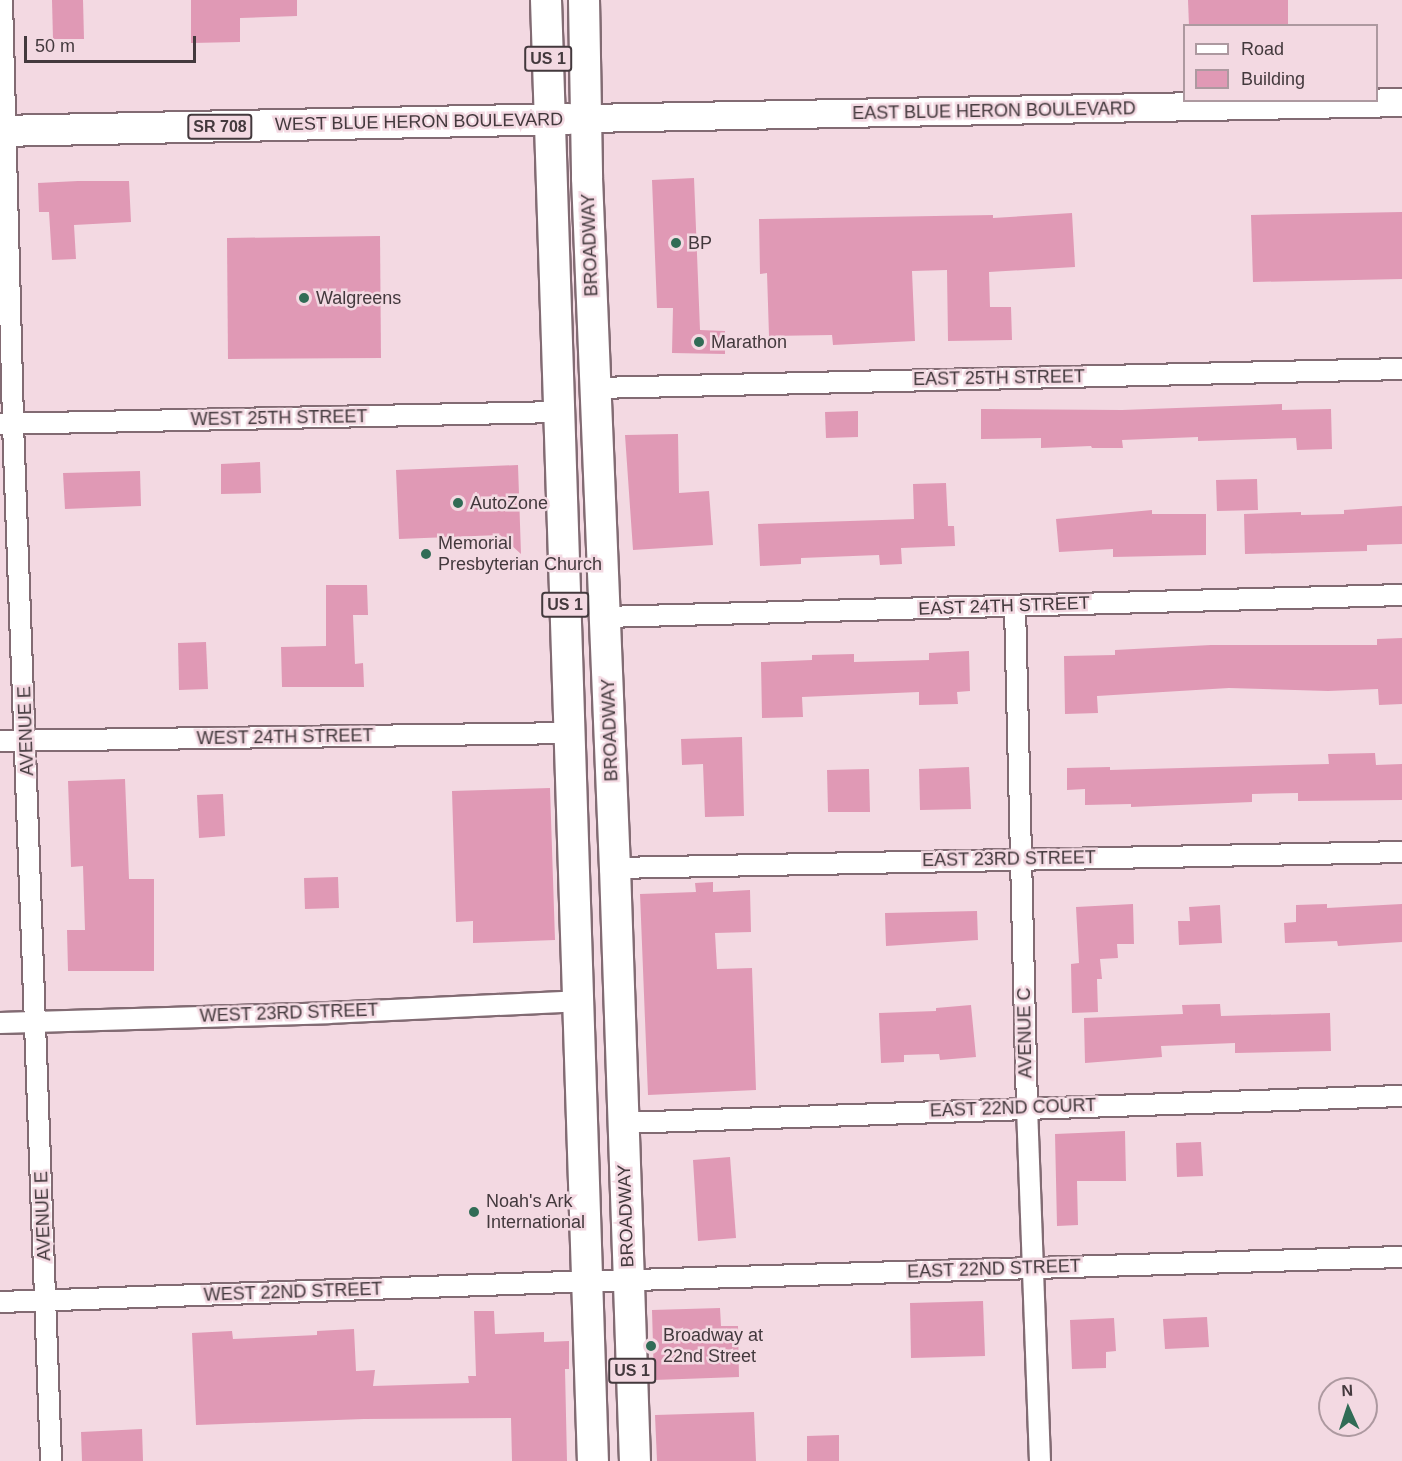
<!DOCTYPE html>
<style>
body{margin:0}
#map{position:relative;width:1402px;height:1461px;overflow:hidden;background:#f3d9e2;font-family:Helvetica,sans-serif}
div>[style]{position:absolute}
[style*='--x']{left:calc(var(--x)*1px);top:calc(var(--y)*1px);width:calc(var(--w)*1px);rotate:calc(var(--a)*1deg)}
.building>*{inset:0;background:#e099b5}
.roads{filter:drop-shadow(2px 0 #826b73) drop-shadow(-2px 0 #826b73) drop-shadow(0 2px #826b73) drop-shadow(0 -2px #826b73)}
.minor>*{height:20px;margin:-10px;padding:0 10px;transform-origin:10px;border-radius:10px;background:#fff}
.secondary>*{height:27px;margin:-13.5px;padding:0 13.5px;transform-origin:13.5px;border-radius:13.5px;background:#fff}
.primary>*{height:30px;margin:-15px;padding:0 15px;transform-origin:15px;border-radius:15px;background:#fff}
.dots>*{width:16px;height:16px;translate:-50% -50%;box-sizing:border-box;border:3px solid #f3d9e2;border-radius:50%}
span{translate:-50% -50%;white-space:nowrap;text-align:center;line-height:1.15;-webkit-text-stroke:5px #f3d9e2;paint-order:stroke}
.shield-label span{padding:2px 4px;background:#f3d9e2;border:2px solid;border-radius:4px;-webkit-text-stroke-width:0}
.shield-label{font-size:16px;color:#43393d;font-weight:700}
.street-label{font-size:18px;color:#43393d}
.poi-label{font-size:18px;color:#43393d}
.left{translate:0 -50%;text-align:left}
.legend{position:absolute;left:1183px;top:24px;width:195px;height:78px;box-sizing:border-box;background:#f3d9e2;border:2px solid #ad99a0;margin:0;padding:8px 10px;list-style:none;font-size:18px;color:#43393d}
.legend li{display:flex;align-items:center;gap:12px;height:30px}
.legend b{width:30px;border:2px solid #ad99a0}
.north{position:absolute;left:1318px;top:1377px;width:60px;height:60px;box-sizing:border-box;background:#f3d9e2;border:2px solid #ad99a0;border-radius:50%;rotate:357deg;font-size:16px;font-weight:700;line-height:24px;text-align:center;color:#43393d}
.north::after{content:'';display:block;margin:auto;width:21px;height:27px;background:#316c56;clip-path:polygon(50% 0,100% 100%,50% 72%,0 100%)}
.scale{position:absolute;left:24px;top:36px;width:172px;height:27px;box-sizing:border-box;border:3px solid #43393d;border-top:0;padding-left:8px;font-size:18px;line-height:21px;white-space:nowrap;color:#43393d;-webkit-text-stroke:4px #f3d9e2;paint-order:stroke}
</style>
<div id="map">
<div class="building">
<div style="clip-path:polygon(52px 0,83px 0,84px 39px,53px 39px)"></div>
<div style="clip-path:polygon(191px 0,297px 0,297px 16px,240px 18px,240px 42px,191px 43px)"></div>
<div style="clip-path:polygon(1188px 0,1288px 0,1288px 26px,1189px 26px)"></div>
<div style="clip-path:polygon(694px 178px,700px 330px,725px 331px,725px 354px,672px 353px,673px 308px,657px 308px,652px 180px)"></div>
<div style="clip-path:polygon(78px 181px,129px 181px,131px 222px,74px 225px,76px 259px,52px 260px,49px 212px,39px 212px,38px 183px)"></div>
<div style="clip-path:polygon(1402px 212px,1402px 279px,1253px 282px,1251px 215px)"></div>
<div style="clip-path:polygon(1072px 213px,1075px 267px,989px 272px,990px 307px,1011px 307px,1012px 340px,948px 341px,947px 270px,912px 271px,915px 341px,833px 345px,832px 335px,769px 336px,767px 273px,760px 274px,759px 219px,993px 215px,993px 218px)"></div>
<div style="clip-path:polygon(380px 236px,381px 358px,228px 359px,227px 238px)"></div>
<div style="clip-path:polygon(1282px 404px,1282px 410px,1331px 409px,1332px 449px,1297px 450px,1296px 438px,1198px 441px,1198px 437px,1122px 440px,1123px 448px,1092px 448px,1091px 446px,1041px 448px,1041px 438px,981px 439px,981px 409px,1122px 410px)"></div>
<div style="clip-path:polygon(858px 411px,858px 437px,826px 438px,825px 412px)"></div>
<div style="clip-path:polygon(678px 434px,679px 493px,709px 491px,713px 545px,633px 550px,625px 435px)"></div>
<div style="clip-path:polygon(260px 462px,261px 493px,221px 494px,221px 464px)"></div>
<div style="clip-path:polygon(518px 465px,521px 554px,500px 535px,399px 539px,396px 470px)"></div>
<div style="clip-path:polygon(140px 471px,141px 506px,65px 509px,63px 473px)"></div>
<div style="clip-path:polygon(1257px 479px,1258px 510px,1217px 511px,1216px 480px)"></div>
<div style="clip-path:polygon(946px 483px,948px 526px,954px 526px,955px 546px,901px 548px,902px 564px,880px 565px,879px 555px,801px 558px,801px 564px,760px 566px,758px 524px,914px 519px,913px 484px)"></div>
<div style="clip-path:polygon(1402px 506px,1402px 544px,1367px 545px,1367px 551px,1245px 554px,1244px 514px,1301px 512px,1301px 515px,1344px 514px,1344px 510px)"></div>
<div style="clip-path:polygon(1152px 510px,1152px 514px,1206px 514px,1206px 555px,1113px 557px,1113px 549px,1059px 552px,1056px 519px)"></div>
<div style="clip-path:polygon(326px 585px,367px 585px,368px 615px,353px 615px,355px 664px,363px 663px,364px 687px,282px 687px,281px 647px,326px 646px)"></div>
<div style="clip-path:polygon(1402px 638px,1402px 704px,1379px 705px,1378px 689px,1328px 691px,1229px 688px,1097px 696px,1098px 713px,1065px 714px,1064px 656px,1115px 655px,1115px 650px,1211px 645px,1377px 645px,1377px 639px)"></div>
<div style="clip-path:polygon(206px 642px,208px 689px,179px 690px,178px 643px)"></div>
<div style="clip-path:polygon(969px 651px,970px 691px,957px 692px,958px 704px,919px 705px,919px 692px,802px 697px,803px 717px,762px 718px,761px 662px,812px 660px,812px 655px,854px 654px,854px 662px,929px 660px,929px 653px)"></div>
<div style="clip-path:polygon(742px 737px,744px 816px,705px 817px,703px 764px,682px 765px,681px 739px)"></div>
<div style="clip-path:polygon(1375px 753px,1376px 765px,1402px 764px,1402px 800px,1298px 801px,1298px 793px,1252px 794px,1252px 802px,1131px 807px,1131px 804px,1085px 805px,1085px 789px,1067px 790px,1067px 768px,1110px 767px,1110px 770px,1329px 764px,1328px 754px)"></div>
<div style="clip-path:polygon(969px 767px,971px 809px,920px 810px,919px 769px)"></div>
<div style="clip-path:polygon(869px 769px,870px 812px,828px 812px,827px 770px)"></div>
<div style="clip-path:polygon(125px 779px,129px 879px,154px 879px,154px 971px,68px 971px,67px 930px,85px 930px,83px 866px,71px 867px,68px 781px)"></div>
<div style="clip-path:polygon(550px 788px,555px 940px,473px 943px,473px 921px,456px 922px,452px 791px)"></div>
<div style="clip-path:polygon(223px 794px,225px 836px,199px 838px,197px 795px)"></div>
<div style="clip-path:polygon(338px 877px,339px 908px,305px 909px,304px 878px)"></div>
<div style="clip-path:polygon(713px 882px,713px 892px,750px 890px,751px 932px,715px 933px,717px 969px,752px 968px,756px 1090px,648px 1095px,640px 894px,696px 892px,695px 883px)"></div>
<div style="clip-path:polygon(1133px 904px,1134px 944px,1117px 944px,1118px 958px,1100px 959px,1102px 979px,1097px 979px,1098px 1012px,1072px 1013px,1071px 964px,1079px 963px,1076px 907px)"></div>
<div style="clip-path:polygon(1327px 904px,1327px 908px,1402px 904px,1402px 942px,1338px 946px,1337px 941px,1285px 943px,1284px 923px,1296px 922px,1296px 905px)"></div>
<div style="clip-path:polygon(1220px 905px,1222px 943px,1179px 945px,1178px 921px,1190px 921px,1189px 907px)"></div>
<div style="clip-path:polygon(977px 911px,978px 940px,886px 946px,885px 913px)"></div>
<div style="clip-path:polygon(1220px 1004px,1221px 1016px,1330px 1013px,1331px 1051px,1235px 1053px,1235px 1043px,1161px 1046px,1162px 1057px,1085px 1063px,1084px 1018px,1183px 1014px,1182px 1005px)"></div>
<div style="clip-path:polygon(971px 1005px,976px 1057px,940px 1060px,939px 1054px,904px 1055px,904px 1062px,881px 1063px,879px 1013px,936px 1011px,936px 1008px)"></div>
<div style="clip-path:polygon(1125px 1131px,1126px 1181px,1077px 1181px,1078px 1225px,1057px 1226px,1055px 1134px)"></div>
<div style="clip-path:polygon(1201px 1142px,1203px 1176px,1177px 1177px,1176px 1143px)"></div>
<div style="clip-path:polygon(730px 1157px,736px 1238px,698px 1241px,693px 1160px)"></div>
<div style="clip-path:polygon(983px 1301px,985px 1356px,911px 1358px,910px 1303px)"></div>
<div style="clip-path:polygon(720px 1308px,721px 1326px,738px 1326px,739px 1377px,654px 1380px,652px 1310px)"></div>
<div style="clip-path:polygon(474px 1311px,494px 1311px,495px 1334px,544px 1332px,544px 1342px,569px 1341px,569px 1369px,565px 1369px,567px 1461px,512px 1461px,511px 1418px,364px 1419px,196px 1425px,192px 1333px,232px 1331px,233px 1339px,317px 1335px,317px 1331px,354px 1329px,356px 1371px,375px 1370px,373px 1386px,469px 1383px,468px 1376px,476px 1376px)"></div>
<div style="clip-path:polygon(1207px 1317px,1209px 1347px,1165px 1349px,1163px 1319px)"></div>
<div style="clip-path:polygon(1114px 1318px,1116px 1351px,1106px 1352px,1106px 1368px,1072px 1369px,1070px 1320px)"></div>
<div style="clip-path:polygon(754px 1412px,756px 1461px,657px 1461px,655px 1415px)"></div>
<div style="clip-path:polygon(142px 1429px,143px 1461px,82px 1461px,81px 1432px)"></div>
<div style="clip-path:polygon(839px 1435px,839px 1461px,807px 1461px,807px 1436px)"></div>
</div>
<div class="roads">
<div class="minor">
<div style="--x:2;--y:0;--w:424;--a:88.5"></div>
<div style="--x:13;--y:424;--w:1038;--a:87.9"></div>
<div style="--x:596;--y:388;--w:806;--a:-1.35"></div>
<div style="--x:0;--y:424;--w:558;--a:-1.23"></div>
<div style="--x:1015;--y:606;--w:501;--a:88.63"></div>
<div style="--x:1027;--y:1107;--w:354;--a:87.9"></div>
<div style="--x:605;--y:617;--w:797;--a:-1.58"></div>
<div style="--x:0;--y:741;--w:570;--a:-0.8"></div>
<div style="--x:615;--y:868;--w:787;--a:-1.16"></div>
<div style="--x:0;--y:1023;--w:328;--a:-1.7"></div>
<div style="--x:328;--y:1013;--w:250;--a:-2.7"></div>
<div style="--x:623;--y:1123;--w:779;--a:-1.99"></div>
<div style="--x:0;--y:1302;--w:568;--a:-2.02"></div>
<div style="--x:568;--y:1282;--w:834;--a:-1.72"></div>
</div>
<div class="secondary">
<div style="--x:587;--y:118;--w:815;--a:-1.12"></div>
</div>
<div class="primary">
<div style="--x:546;--y:0;--w:1462;--a:88.16"></div>
<div style="--x:584;--y:0;--w:178;--a:89"></div>
<div style="--x:587;--y:178;--w:691;--a:87.68"></div>
<div style="--x:615;--y:868;--w:593;--a:88.07"></div>
<div style="--x:0;--y:131;--w:569;--a:-1.21"></div>
</div>
</div>
<div class="dots">
<div style="left:676px;top:243px;background:#316c56"></div>
<div style="left:304px;top:298px;background:#316c56"></div>
<div style="left:699px;top:342px;background:#316c56"></div>
<div style="left:458px;top:503px;background:#316c56"></div>
<div style="left:426px;top:554px;background:#316c56"></div>
<div style="left:474px;top:1212px;background:#316c56"></div>
<div style="left:651px;top:1346px;background:#316c56"></div>
</div>
<div class="shield-label">
<span style="left:548px;top:59px">US 1</span>
<span style="left:220px;top:127px">SR 708</span>
<span style="left:565px;top:605px">US 1</span>
<span style="left:632px;top:1371px">US 1</span>
</div>
<div class="street-label">
<span style="left:994px;top:111px;rotate:-1deg">EAST BLUE HERON BOULEVARD</span>
<span style="left:419px;top:122px;rotate:-1deg">WEST BLUE HERON BOULEVARD</span>
<span style="left:590px;top:245px;rotate:-92deg">BROADWAY</span>
<span style="left:999px;top:378px;rotate:-1deg">EAST 25TH STREET</span>
<span style="left:279px;top:418px;rotate:-1deg">WEST 25TH STREET</span>
<span style="left:1004px;top:606px;rotate:-2deg">EAST 24TH STREET</span>
<span style="left:610px;top:730px;rotate:-92deg">BROADWAY</span>
<span style="left:26px;top:731px;rotate:-92deg">AVENUE E</span>
<span style="left:285px;top:737px;rotate:-1deg">WEST 24TH STREET</span>
<span style="left:1009px;top:859px;rotate:-1deg">EAST 23RD STREET</span>
<span style="left:289px;top:1013px;rotate:-2deg">WEST 23RD STREET</span>
<span style="left:1025px;top:1033px;rotate:-91deg">AVENUE C</span>
<span style="left:1013px;top:1108px;rotate:-2deg">EAST 22ND COURT</span>
<span style="left:43px;top:1216px;rotate:-92deg">AVENUE E</span>
<span style="left:626px;top:1216px;rotate:-92deg">BROADWAY</span>
<span style="left:994px;top:1269px;rotate:-2deg">EAST 22ND STREET</span>
<span style="left:293px;top:1292px;rotate:-2deg">WEST 22ND STREET</span>
</div>
<div class="poi-label">
<span class="left" style="left:688px;top:243px">BP</span>
<span class="left" style="left:316px;top:298px">Walgreens</span>
<span class="left" style="left:711px;top:342px">Marathon</span>
<span class="left" style="left:470px;top:503px">AutoZone</span>
<span class="left" style="left:438px;top:554px">Memorial<br>Presbyterian Church</span>
<span class="left" style="left:486px;top:1212px">Noah's Ark<br>International</span>
<span class="left" style="left:663px;top:1346px">Broadway at<br>22nd Street</span>
</div>
<ul class="legend">
<li><b style="height:8px;background:#fff"></b>Road</li>
<li><b style="height:16px;background:#e099b5"></b>Building</li>
</ul>
<div class="north">N</div>
<div class="scale">50 m</div>
</div>
